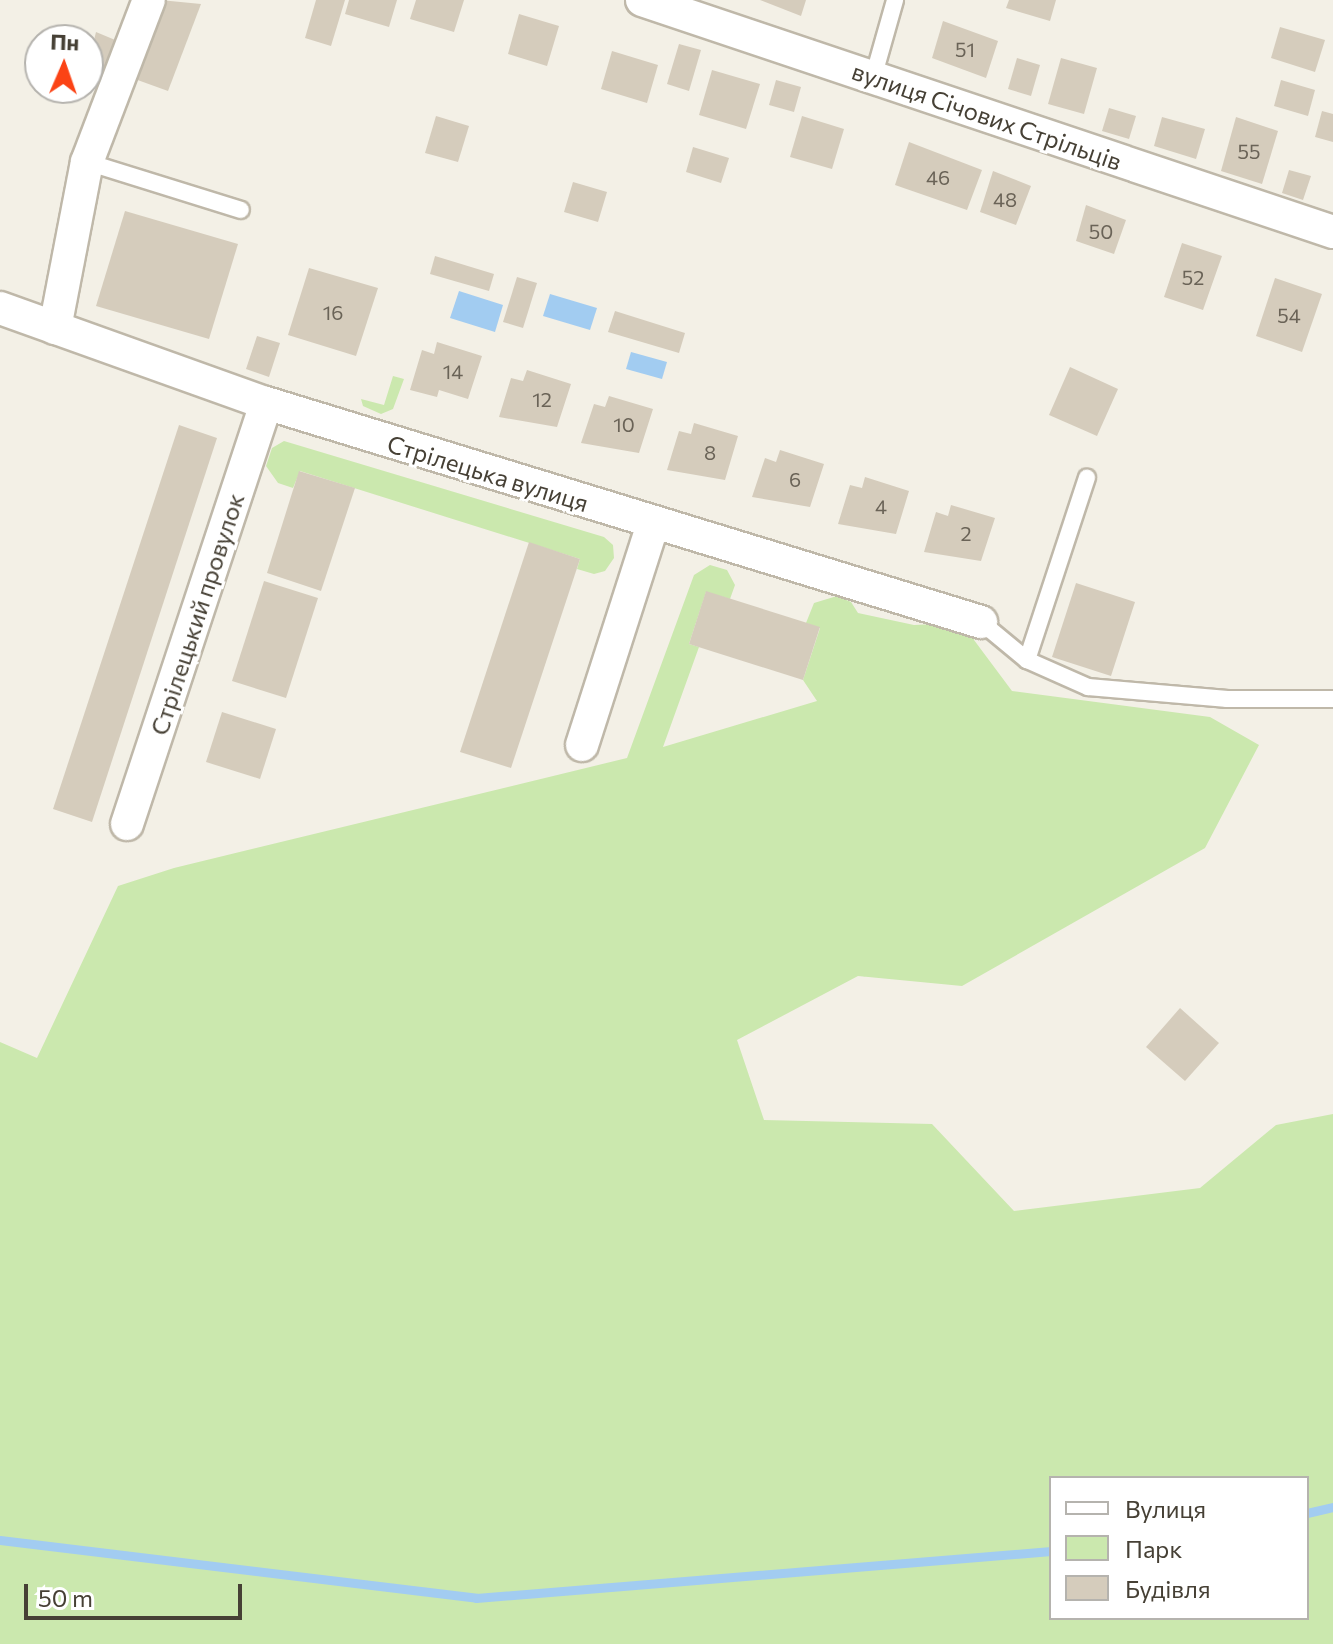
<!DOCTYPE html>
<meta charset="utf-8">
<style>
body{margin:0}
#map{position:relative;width:1333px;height:1644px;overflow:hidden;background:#f3f0e6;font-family:Commissioner,sans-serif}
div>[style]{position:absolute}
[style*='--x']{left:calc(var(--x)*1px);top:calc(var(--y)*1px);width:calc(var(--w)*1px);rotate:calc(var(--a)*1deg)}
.green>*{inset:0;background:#cbe8ae}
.water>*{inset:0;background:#a2ccf1}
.stream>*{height:9px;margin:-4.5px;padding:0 4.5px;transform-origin:4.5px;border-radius:4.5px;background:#a2ccf1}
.building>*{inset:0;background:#d5ccbc}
.roads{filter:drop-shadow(2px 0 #bfb8a9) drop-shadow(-2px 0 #bfb8a9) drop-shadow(0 2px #bfb8a9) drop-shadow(0 -2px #bfb8a9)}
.lane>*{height:16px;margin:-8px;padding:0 8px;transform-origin:8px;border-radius:8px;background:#fff}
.street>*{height:32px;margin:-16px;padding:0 16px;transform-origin:16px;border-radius:16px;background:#fff}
span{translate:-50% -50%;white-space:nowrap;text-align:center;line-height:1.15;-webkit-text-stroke:6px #fff;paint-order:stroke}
.number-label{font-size:20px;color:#6a6357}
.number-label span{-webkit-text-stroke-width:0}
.street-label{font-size:24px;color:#464035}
.legend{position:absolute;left:1049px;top:1476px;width:260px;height:144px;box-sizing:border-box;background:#fff;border:2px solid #b5b3ae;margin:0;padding:10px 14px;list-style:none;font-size:24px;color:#464035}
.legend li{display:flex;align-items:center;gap:16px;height:40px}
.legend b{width:40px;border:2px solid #b5b3ae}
.north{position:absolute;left:24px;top:24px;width:80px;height:80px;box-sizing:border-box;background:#fff;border:2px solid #b5b3ae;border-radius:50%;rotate:2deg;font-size:22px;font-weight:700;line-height:32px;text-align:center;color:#464035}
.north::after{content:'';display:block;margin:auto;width:28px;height:36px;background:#fb4315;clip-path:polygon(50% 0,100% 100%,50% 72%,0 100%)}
.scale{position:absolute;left:24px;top:1584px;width:218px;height:36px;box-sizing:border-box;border:4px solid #464035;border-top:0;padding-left:10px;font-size:24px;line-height:28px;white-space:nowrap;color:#464035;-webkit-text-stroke:6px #fff;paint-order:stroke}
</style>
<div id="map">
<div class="green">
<div style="clip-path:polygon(393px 376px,404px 379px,393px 409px,381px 414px,363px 406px,361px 399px,384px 405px)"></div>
<div style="clip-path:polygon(284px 441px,604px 537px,613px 545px,614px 558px,605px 571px,594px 574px,577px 569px,580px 559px,300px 471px,293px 488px,278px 483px,266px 466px,272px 448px)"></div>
<div style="clip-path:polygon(evenodd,710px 565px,727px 570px,735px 585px,730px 599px,706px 592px,689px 644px,699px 647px,663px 747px,817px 701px,803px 680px,820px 628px,806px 623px,814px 603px,837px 596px,851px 602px,858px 613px,914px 625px,981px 622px,974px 640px,1012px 691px,1210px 717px,1259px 745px,1205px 848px,962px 986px,858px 976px,737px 1040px,764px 1120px,932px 1124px,1014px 1211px,1200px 1188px,1276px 1125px,1333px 1114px,1333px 1644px,0 1644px,0 1042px,37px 1058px,118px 886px,174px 868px,627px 758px,694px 575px,710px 565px,1051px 1478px,1307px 1478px,1307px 1618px,1051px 1618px,1051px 1478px)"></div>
</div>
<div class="water">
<div style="clip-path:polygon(459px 291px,503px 305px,495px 332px,450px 318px)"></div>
<div style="clip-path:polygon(550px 294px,597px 308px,590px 330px,543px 316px)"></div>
<div style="clip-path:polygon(631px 352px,667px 362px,662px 379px,626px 369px)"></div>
</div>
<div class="stream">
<div style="--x:1307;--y:1513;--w:27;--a:-13"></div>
<div style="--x:0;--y:1540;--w:480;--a:6.9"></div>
<div style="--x:476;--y:1598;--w:577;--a:-4.67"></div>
</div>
<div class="building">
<div style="clip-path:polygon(160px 0,201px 4px,168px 91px,132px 78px)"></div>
<div style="clip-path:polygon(316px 0,345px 0,331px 46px,305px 38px)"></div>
<div style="clip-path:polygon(349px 0,397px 0,389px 27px,345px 14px)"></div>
<div style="clip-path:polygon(416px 0,464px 0,454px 32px,410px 19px)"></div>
<div style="clip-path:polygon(760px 0,806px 0,801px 16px)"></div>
<div style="clip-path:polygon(1009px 0,1056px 0,1050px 21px,1006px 8px)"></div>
<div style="clip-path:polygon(519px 14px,559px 26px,547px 66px,508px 54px)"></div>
<div style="clip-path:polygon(943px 21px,998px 41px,986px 78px,932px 58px)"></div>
<div style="clip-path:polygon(1280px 27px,1325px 40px,1315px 72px,1271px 58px)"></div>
<div style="clip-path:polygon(96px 32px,120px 42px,108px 72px,88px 65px)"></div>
<div style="clip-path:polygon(679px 44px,701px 50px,689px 91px,667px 84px)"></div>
<div style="clip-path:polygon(612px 51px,658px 65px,647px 103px,601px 89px)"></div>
<div style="clip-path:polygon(1017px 58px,1040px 65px,1031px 96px,1008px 89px)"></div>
<div style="clip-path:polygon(1061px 58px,1097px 68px,1084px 114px,1048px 104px)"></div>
<div style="clip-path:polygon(712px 70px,760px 84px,746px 129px,699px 115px)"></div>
<div style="clip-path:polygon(776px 80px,801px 87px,794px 112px,769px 105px)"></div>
<div style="clip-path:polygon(1281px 80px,1315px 90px,1308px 116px,1274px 106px)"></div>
<div style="clip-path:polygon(1109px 108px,1136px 116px,1129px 139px,1102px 131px)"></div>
<div style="clip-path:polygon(1322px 111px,1333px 114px,1333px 142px,1315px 137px)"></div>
<div style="clip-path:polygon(436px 116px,469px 126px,458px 162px,425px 153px)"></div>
<div style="clip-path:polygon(802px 116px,844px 129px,832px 169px,790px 157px)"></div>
<div style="clip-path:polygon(1162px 117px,1205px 129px,1196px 159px,1154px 146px)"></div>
<div style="clip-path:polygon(1236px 117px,1278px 131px,1262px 184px,1221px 171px)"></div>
<div style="clip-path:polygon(909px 142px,982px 170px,967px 210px,895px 185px)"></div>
<div style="clip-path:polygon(693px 147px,729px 158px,721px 183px,686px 172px)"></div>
<div style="clip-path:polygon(1289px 170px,1311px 176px,1303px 200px,1282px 193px)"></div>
<div style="clip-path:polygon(993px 171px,1031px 186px,1016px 225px,980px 212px)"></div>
<div style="clip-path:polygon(573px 182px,607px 192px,598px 222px,564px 212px)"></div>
<div style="clip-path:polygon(1086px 205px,1126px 220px,1114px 254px,1076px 241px)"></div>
<div style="clip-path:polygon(125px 211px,238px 244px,209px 339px,96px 306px)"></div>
<div style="clip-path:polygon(1182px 243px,1222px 256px,1203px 310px,1164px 297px)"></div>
<div style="clip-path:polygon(435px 256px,494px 274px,489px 291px,430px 274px)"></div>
<div style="clip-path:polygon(309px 268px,378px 288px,356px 356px,288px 335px)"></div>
<div style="clip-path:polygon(517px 277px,537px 283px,523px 328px,503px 322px)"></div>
<div style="clip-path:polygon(1275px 278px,1322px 294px,1302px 352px,1256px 336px)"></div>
<div style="clip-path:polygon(615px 311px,685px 333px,679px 353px,608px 332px)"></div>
<div style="clip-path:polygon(257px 336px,280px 343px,269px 377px,246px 369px)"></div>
<div style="clip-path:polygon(437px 342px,482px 356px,468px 399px,439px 390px,437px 397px,410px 390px,422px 350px,434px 354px)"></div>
<div style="clip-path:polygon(1070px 367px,1118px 389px,1097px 436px,1049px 415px)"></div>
<div style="clip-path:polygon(527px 370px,571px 384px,557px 427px,499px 417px,511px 378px,523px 381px)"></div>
<div style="clip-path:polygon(609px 396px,653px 409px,639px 453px,581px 443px,594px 404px,605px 407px)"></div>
<div style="clip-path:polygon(694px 423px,738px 436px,725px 480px,667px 470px,679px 431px,691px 434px)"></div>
<div style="clip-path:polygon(179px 425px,217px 438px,92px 822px,53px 809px)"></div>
<div style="clip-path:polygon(780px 450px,824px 464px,810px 507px,752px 497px,765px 458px,776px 462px)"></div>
<div style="clip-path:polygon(299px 471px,355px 488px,321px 591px,267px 573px)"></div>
<div style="clip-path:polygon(865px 477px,909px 491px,896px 534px,838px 524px,850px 485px,862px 488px)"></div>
<div style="clip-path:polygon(951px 505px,995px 518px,981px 561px,924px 552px,936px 512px,948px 516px)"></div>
<div style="clip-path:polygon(529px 542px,580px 559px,511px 768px,460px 752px)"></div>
<div style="clip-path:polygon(264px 581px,318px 598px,286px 698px,232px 681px)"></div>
<div style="clip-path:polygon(1076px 583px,1135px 602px,1111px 676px,1052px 657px)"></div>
<div style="clip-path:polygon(706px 591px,820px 627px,803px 680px,689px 644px)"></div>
<div style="clip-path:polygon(222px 712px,276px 729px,260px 779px,206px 762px)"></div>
<div style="clip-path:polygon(1180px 1008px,1219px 1043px,1185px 1081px,1146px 1047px)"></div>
</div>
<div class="roads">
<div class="lane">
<div style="--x:873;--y:78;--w:81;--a:-74.2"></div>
<div style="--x:87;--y:162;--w:161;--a:17.3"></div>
<div style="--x:981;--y:622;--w:60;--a:39.6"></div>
<div style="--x:1027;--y:660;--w:67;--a:23.9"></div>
<div style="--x:1088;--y:687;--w:140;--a:4.9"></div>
<div style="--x:1227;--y:699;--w:106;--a:0"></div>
<div style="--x:1027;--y:660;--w:192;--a:-71.8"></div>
</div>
<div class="street">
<div style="--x:642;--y:0;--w:729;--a:18.56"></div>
<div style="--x:0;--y:308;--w:282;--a:19.7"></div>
<div style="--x:266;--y:403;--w:748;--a:17.03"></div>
<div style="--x:55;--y:328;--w:169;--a:-79.1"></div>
<div style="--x:87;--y:162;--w:173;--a:-69.1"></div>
<div style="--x:582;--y:745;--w:232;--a:-72.2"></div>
<div style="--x:127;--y:824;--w:443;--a:-71.7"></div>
</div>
</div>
<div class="number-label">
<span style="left:965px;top:49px">51</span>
<span style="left:1249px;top:151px">55</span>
<span style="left:938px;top:177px">46</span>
<span style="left:1005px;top:199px">48</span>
<span style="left:1101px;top:231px">50</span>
<span style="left:1193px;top:277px">52</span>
<span style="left:333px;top:312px">16</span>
<span style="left:1289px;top:315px">54</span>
<span style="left:453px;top:371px">14</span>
<span style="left:542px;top:399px">12</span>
<span style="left:624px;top:424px">10</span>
<span style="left:710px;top:452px">8</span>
<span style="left:795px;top:479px">6</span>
<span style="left:881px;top:506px">4</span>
<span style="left:966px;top:533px">2</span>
</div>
<div class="street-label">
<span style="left:987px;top:116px;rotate:19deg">вулиця Січових Стрільців</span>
<span style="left:488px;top:473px;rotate:17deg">Стрілецька вулиця</span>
<span style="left:197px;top:614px;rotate:-72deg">Стрілецький провулок</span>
</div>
<ul class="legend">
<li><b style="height:10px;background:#fff"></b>Вулиця</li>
<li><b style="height:22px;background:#cbe8ae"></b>Парк</li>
<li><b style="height:22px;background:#d5ccbc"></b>Будівля</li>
</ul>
<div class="north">Пн</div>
<div class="scale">50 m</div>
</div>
